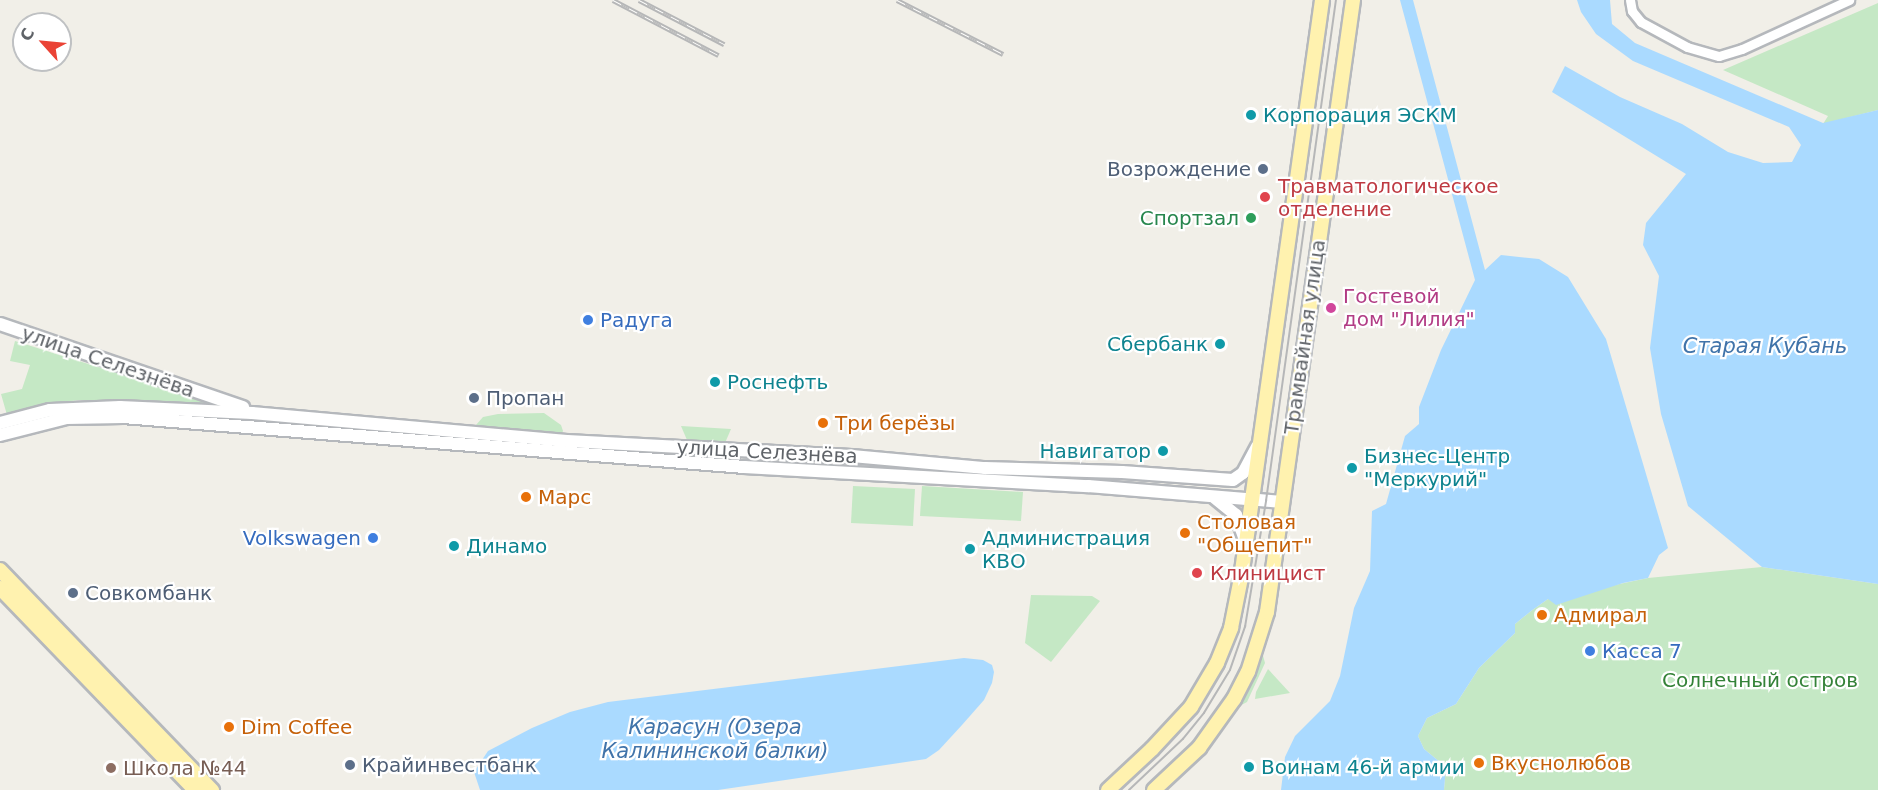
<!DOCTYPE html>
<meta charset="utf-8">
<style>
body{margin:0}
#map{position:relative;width:1878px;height:790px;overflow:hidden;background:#f1efe8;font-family:"DejaVu Sans",sans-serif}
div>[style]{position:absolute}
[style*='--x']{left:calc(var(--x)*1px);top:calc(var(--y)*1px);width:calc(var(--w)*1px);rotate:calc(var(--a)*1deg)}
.green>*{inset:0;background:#c5e8c5}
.water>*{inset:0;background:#aadaff}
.roads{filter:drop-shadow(2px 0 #b5b8bc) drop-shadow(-2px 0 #b5b8bc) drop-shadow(0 2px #b5b8bc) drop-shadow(0 -2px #b5b8bc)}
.street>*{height:9px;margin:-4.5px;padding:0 4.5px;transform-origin:4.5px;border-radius:4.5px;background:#fff}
.secondary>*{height:12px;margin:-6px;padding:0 6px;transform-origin:6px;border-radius:6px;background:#fff}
.primary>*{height:14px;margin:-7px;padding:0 7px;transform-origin:7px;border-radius:7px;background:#fff2af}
.tram>*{height:1.5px;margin:-0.75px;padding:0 0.75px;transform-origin:0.75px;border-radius:0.75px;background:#b6b7b8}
.rail>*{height:5px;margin-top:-2.5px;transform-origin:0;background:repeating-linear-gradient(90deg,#fff 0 9px,#b6b7b8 0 18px);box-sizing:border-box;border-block:2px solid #b6b7b8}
.dots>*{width:16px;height:16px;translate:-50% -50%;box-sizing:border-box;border:3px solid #fff;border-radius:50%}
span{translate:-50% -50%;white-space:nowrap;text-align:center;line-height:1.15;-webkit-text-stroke:4.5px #fff;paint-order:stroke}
.culture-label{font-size:20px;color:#0d838f}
.left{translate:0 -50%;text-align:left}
.right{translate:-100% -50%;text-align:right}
.service-label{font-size:20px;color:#4e5e75}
.health-label{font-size:20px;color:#be3a42}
.leisure-label{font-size:20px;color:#27864d}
.hotel-label{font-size:20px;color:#b23c85}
.shop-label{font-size:20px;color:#366cbe}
.street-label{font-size:20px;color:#5f6368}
.food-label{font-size:20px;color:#c56008}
.park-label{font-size:20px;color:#348238}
.education-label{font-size:20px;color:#785e54}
.water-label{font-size:21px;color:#4174aa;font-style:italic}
.north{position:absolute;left:12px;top:12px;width:60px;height:60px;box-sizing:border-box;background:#fff;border:2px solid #bfc1c3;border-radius:50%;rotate:297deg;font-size:16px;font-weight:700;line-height:24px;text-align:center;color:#5f6368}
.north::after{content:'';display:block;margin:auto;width:21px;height:27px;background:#ea4335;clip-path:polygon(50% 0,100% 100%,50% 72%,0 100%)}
</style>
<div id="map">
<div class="green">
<div style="clip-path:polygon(1878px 3px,1878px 110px,1823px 124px,1828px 116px,1723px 70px)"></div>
<div style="clip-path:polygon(15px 341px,213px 403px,217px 408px,80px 400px,45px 404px,7px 415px,1px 394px,22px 389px,30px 365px,10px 361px)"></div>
<div style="clip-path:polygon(544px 413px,561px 425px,563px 431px,560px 437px,478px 431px,476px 425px,483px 417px,498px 414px)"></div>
<div style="clip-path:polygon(681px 426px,731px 429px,725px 443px,687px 440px)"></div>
<div style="clip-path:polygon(853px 486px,915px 489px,913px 526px,851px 523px)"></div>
<div style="clip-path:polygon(922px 486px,1023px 492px,1021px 521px,920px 516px)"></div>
<div style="clip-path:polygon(1762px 567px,1878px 584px,1878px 790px,1444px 790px,1446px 767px,1424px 749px,1418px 736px,1427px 718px,1456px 704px,1479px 668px,1515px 633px,1515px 624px,1531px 611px,1548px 599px,1648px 578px)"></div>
<div style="clip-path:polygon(1031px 595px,1092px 596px,1100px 601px,1051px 662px,1025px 643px)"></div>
<div style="clip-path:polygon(1262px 652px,1265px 663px,1247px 702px,1234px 709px)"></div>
<div style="clip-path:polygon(1268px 669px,1290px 693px,1255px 699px,1256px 692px)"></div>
</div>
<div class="water">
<div style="clip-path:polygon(1400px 0,1413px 0,1485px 270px,1501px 255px,1539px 259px,1568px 277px,1606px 339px,1668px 548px,1659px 555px,1648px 578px,1623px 583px,1556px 605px,1548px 599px,1531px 611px,1515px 624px,1515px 633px,1479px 668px,1456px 704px,1427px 718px,1418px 736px,1424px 749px,1446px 767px,1444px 790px,1281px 790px,1285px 757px,1295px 736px,1330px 701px,1340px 676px,1354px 608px,1370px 571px,1372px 511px,1386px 504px,1405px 436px,1419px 424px,1419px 407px,1441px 350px,1475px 280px)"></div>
<div style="clip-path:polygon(1577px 0,1610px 0,1612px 24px,1635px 43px,1823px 123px,1878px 110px,1878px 584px,1762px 567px,1688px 506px,1661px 414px,1650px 348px,1659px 276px,1643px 245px,1646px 223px,1686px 174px,1552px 92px,1565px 66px,1620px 97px,1682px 124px,1728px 152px,1763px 163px,1792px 162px,1801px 145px,1789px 127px,1633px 61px,1596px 34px,1581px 12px)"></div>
<div style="clip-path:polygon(964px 658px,983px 660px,992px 665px,994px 672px,992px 683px,984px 700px,962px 725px,939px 750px,926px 759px,718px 790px,480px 790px,474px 772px,488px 751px,532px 728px,570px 712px,608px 702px)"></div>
</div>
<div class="roads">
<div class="street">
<div style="--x:1630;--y:0;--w:11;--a:80"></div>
<div style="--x:1632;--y:11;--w:14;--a:51"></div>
<div style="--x:1641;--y:22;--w:52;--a:28.5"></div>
<div style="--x:1687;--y:47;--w:33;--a:16"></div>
<div style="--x:1719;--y:56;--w:24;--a:-17"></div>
<div style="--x:1742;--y:49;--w:118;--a:-24.6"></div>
</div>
<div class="secondary">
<div style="--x:0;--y:324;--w:257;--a:18.9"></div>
<div style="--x:0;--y:423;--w:52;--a:-14.6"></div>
<div style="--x:50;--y:410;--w:70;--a:-2.5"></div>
<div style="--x:120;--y:407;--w:132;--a:2.6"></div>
<div style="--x:252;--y:413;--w:316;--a:5.1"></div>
<div style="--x:567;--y:441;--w:285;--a:3"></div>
<div style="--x:852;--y:456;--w:134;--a:5.2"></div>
<div style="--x:985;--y:468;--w:137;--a:1.7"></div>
<div style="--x:1122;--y:472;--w:111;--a:4.1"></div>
<div style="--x:1233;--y:480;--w:12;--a:-35"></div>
<div style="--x:1243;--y:473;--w:30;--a:-62"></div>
<div style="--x:0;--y:435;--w:68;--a:-14.4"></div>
<div style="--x:66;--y:418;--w:57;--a:-1"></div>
<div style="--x:123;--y:417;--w:623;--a:4.6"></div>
<div style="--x:744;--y:467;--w:345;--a:3.2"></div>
<div style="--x:1088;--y:486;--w:195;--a:4.7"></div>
<div style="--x:1215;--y:498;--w:27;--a:39"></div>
<div style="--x:1236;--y:515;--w:30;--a:70"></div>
</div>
<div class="primary">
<div style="--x:0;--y:570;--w:306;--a:46.1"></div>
<div style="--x:0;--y:588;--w:281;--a:46"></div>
<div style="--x:1108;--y:790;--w:60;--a:-43"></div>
<div style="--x:1152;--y:749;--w:57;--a:-47.1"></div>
<div style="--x:1191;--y:707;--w:51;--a:-59.4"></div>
<div style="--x:1217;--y:663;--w:38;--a:-68"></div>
<div style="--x:1231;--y:628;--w:51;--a:-78.7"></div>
<div style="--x:1241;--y:578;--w:584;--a:-82.02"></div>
<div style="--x:1154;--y:790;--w:62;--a:-43"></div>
<div style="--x:1199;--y:748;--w:60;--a:-54.5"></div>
<div style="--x:1234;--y:699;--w:30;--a:-63"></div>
<div style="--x:1248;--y:672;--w:63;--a:-72.4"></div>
<div style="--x:1267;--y:612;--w:618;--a:-82"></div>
</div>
</div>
<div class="tram">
<div style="--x:1129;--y:790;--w:74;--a:-43.4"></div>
<div style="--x:1183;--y:739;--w:33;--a:-51"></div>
<div style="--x:1204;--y:713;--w:50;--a:-58.8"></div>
<div style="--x:1230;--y:670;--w:46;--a:-70.8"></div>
<div style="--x:1245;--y:627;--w:128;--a:-80.5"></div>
<div style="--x:1266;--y:501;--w:506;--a:-82.05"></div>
</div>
<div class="rail">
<div style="--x:613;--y:0;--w:119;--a:27.6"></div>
<div style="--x:639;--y:0;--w:96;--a:27.4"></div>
<div style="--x:897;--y:0;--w:119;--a:27"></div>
</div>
<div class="dots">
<div style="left:1251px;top:115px;background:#0f9aa8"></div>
<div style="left:1263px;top:169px;background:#5c6f8a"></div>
<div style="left:1265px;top:197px;background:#e0444e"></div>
<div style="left:1251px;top:218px;background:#2e9e5b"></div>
<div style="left:1331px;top:308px;background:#d1479c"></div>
<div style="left:588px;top:320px;background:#3f7fe0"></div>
<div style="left:1220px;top:344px;background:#0f9aa8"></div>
<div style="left:715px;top:382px;background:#0f9aa8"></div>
<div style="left:474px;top:398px;background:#5c6f8a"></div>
<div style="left:823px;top:423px;background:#e8710a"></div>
<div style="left:1163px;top:451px;background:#0f9aa8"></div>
<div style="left:1352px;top:468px;background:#0f9aa8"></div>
<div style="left:526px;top:497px;background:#e8710a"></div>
<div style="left:1185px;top:533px;background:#e8710a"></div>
<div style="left:373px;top:538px;background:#3f7fe0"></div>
<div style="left:454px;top:546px;background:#0f9aa8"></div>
<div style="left:970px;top:549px;background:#0f9aa8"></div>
<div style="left:1197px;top:573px;background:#e0444e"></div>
<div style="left:73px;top:593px;background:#5c6f8a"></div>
<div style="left:1542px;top:615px;background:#e8710a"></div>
<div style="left:1590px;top:651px;background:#3f7fe0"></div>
<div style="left:229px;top:727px;background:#e8710a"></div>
<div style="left:1479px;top:763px;background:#e8710a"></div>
<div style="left:350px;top:765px;background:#5c6f8a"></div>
<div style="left:1249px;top:767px;background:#0f9aa8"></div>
<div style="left:111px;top:768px;background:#8d6e63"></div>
</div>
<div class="culture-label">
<span class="left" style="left:1263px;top:115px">Корпорация ЭСКМ</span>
<span class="right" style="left:1208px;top:344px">Сбербанк</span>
<span class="left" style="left:727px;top:382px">Роснефть</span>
<span class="right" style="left:1151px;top:451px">Навигатор</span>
<span class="left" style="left:1364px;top:468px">Бизнес-Центр<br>"Меркурий"</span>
<span class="left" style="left:982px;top:550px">Администрация<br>КВО</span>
<span class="left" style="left:466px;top:546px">Динамо</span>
<span class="left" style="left:1261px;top:767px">Воинам 46-й армии</span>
</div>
<div class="service-label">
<span class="right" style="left:1251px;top:169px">Возрождение</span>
<span class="left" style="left:486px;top:398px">Пропан</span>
<span class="left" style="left:85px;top:593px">Совкомбанк</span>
<span class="left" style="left:362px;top:765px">Крайинвестбанк</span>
</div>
<div class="health-label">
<span class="left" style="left:1278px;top:198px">Травматологическое<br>отделение</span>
<span class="left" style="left:1210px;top:573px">Клиницист</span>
</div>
<div class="leisure-label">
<span class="right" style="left:1239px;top:218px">Спортзал</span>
</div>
<div class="hotel-label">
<span class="left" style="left:1343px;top:308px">Гостевой<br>дом "Лилия"</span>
</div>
<div class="shop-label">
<span class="left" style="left:600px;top:320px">Радуга</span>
<span class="right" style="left:361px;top:538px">Volkswagen</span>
<span class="left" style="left:1602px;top:651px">Касса 7</span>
</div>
<div class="street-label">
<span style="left:1305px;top:337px;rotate:-82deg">Трамвайная улица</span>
<span style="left:108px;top:362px;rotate:19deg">улица Селезнёва</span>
<span style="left:767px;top:452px;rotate:3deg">улица Селезнёва</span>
</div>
<div class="food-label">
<span class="left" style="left:835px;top:423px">Три берёзы</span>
<span class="left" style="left:538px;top:497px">Марс</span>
<span class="left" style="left:1197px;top:534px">Столовая<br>"Общепит"</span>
<span class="left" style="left:1554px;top:615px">Адмирал</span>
<span class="left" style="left:241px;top:727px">Dim Coffee</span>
<span class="left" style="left:1491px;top:763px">Вкуснолюбов</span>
</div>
<div class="park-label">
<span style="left:1760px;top:680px">Солнечный остров</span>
</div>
<div class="education-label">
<span class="left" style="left:123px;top:768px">Школа №44</span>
</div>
<div class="water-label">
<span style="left:1765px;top:346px">Старая Кубань</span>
<span style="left:715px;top:739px">Карасун (Озера<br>Калининской балки)</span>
</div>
<div class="north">С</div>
</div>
